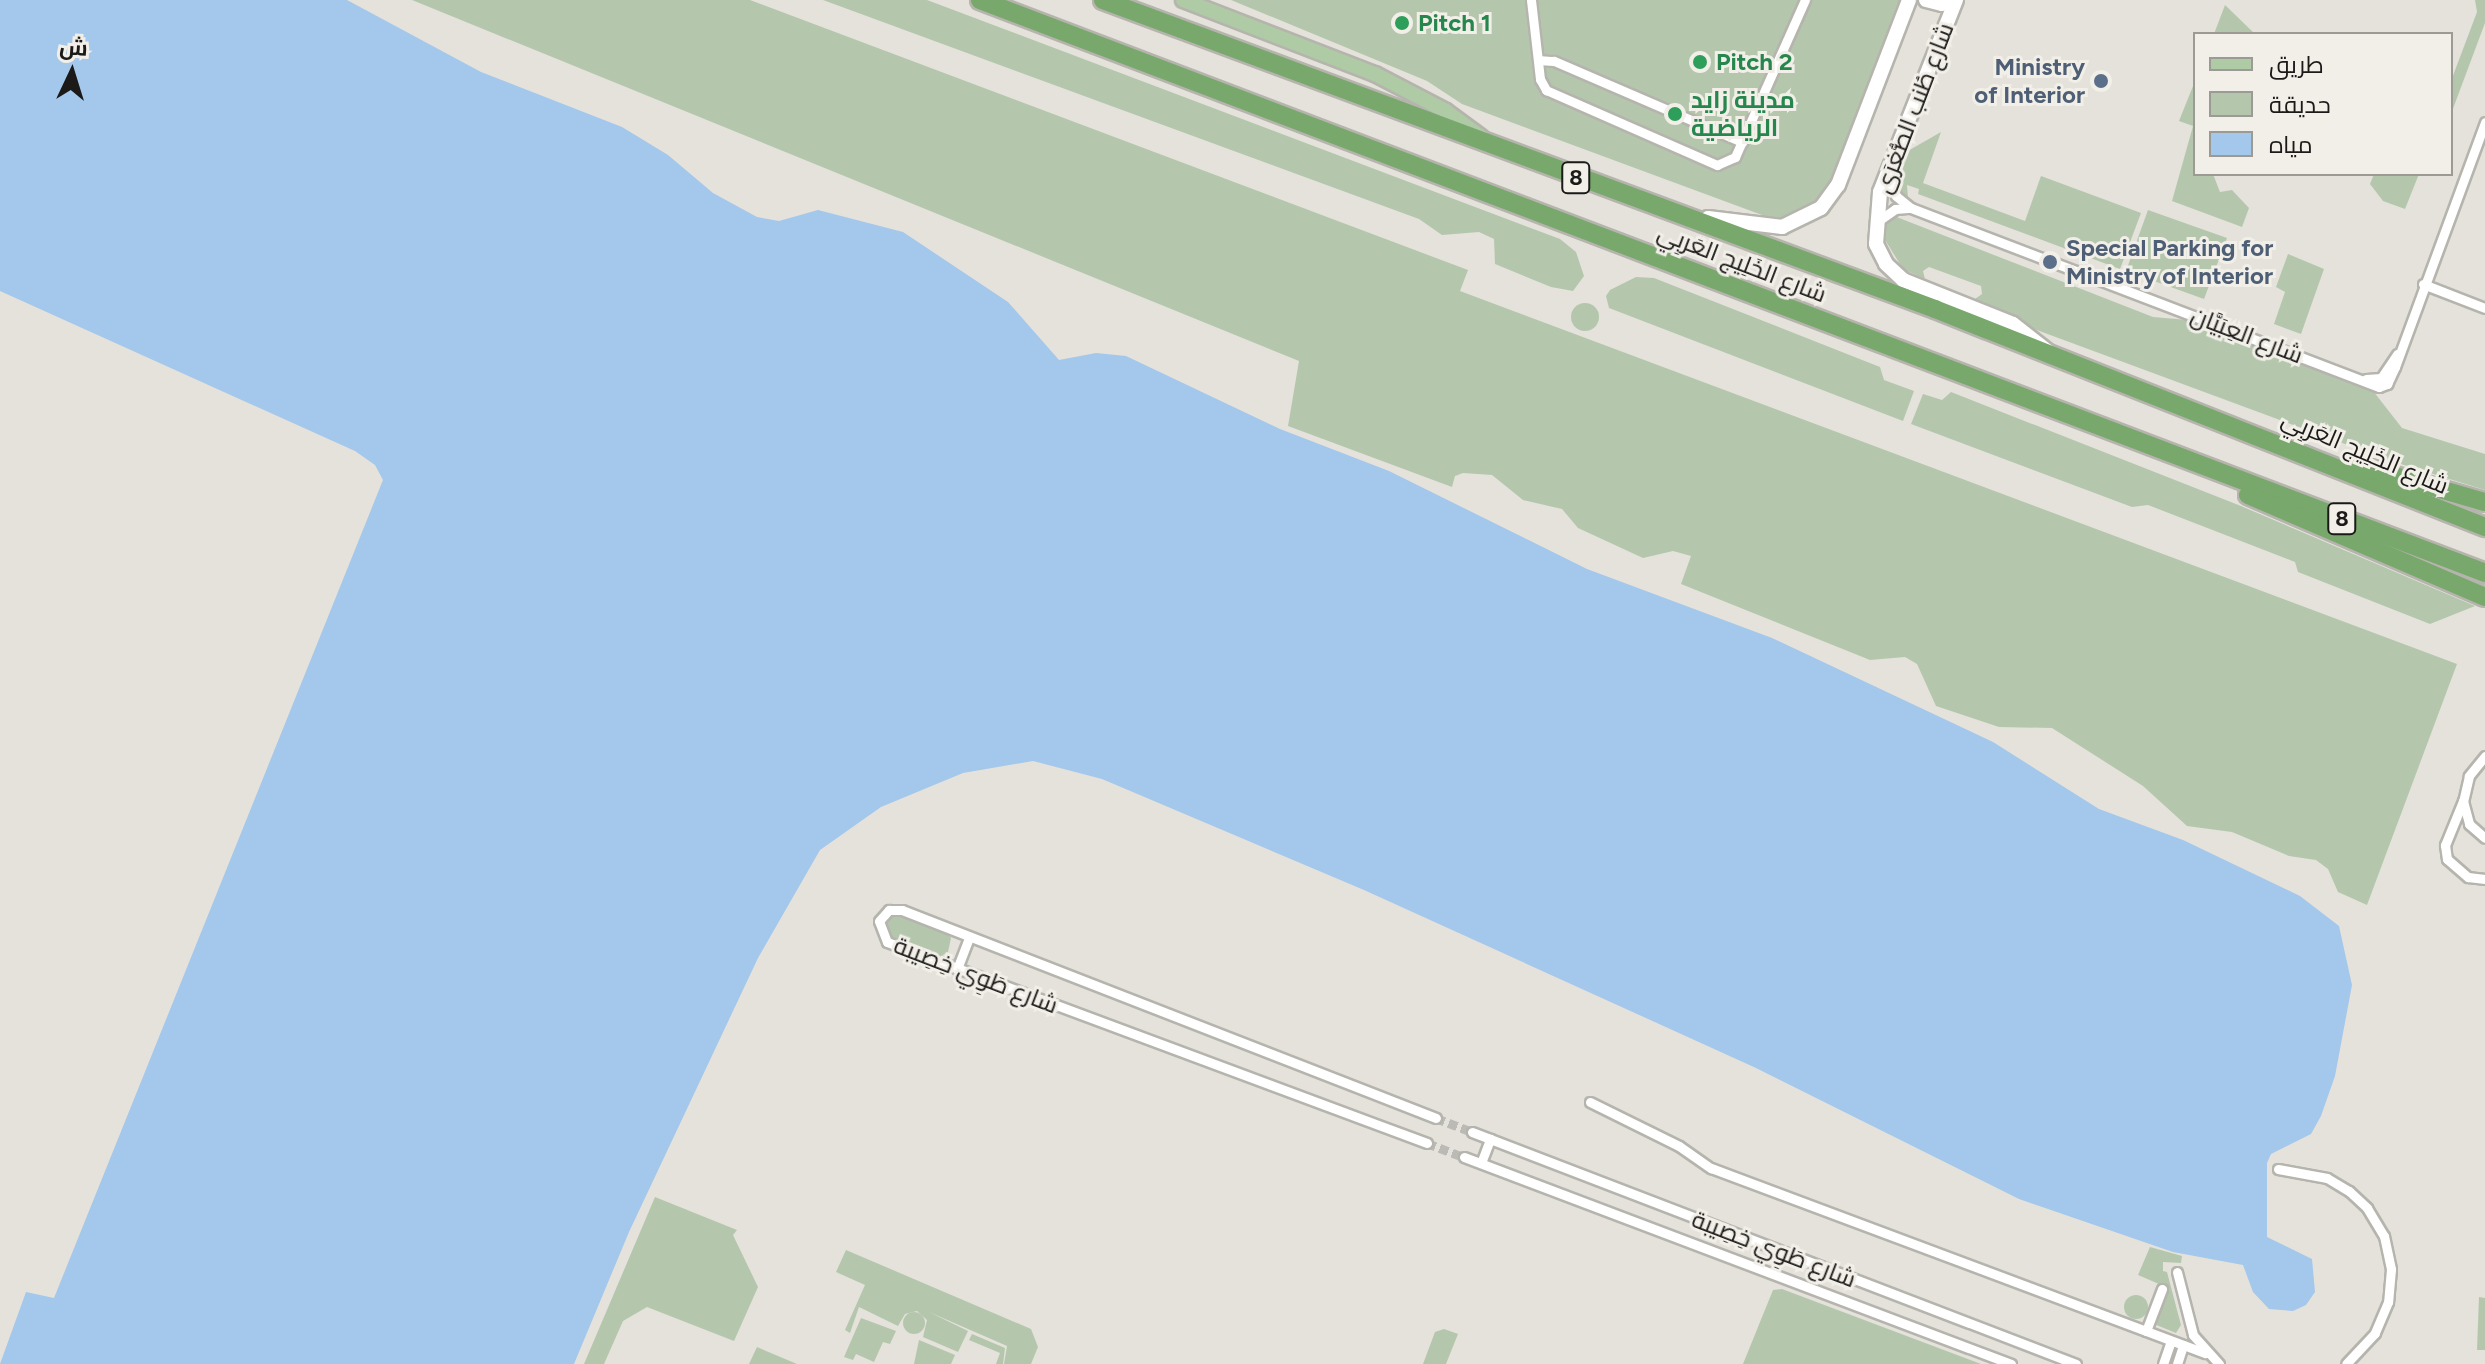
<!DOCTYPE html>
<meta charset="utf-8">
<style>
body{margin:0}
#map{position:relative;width:2485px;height:1364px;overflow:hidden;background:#e4e2db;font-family:Figtree,Cairo,sans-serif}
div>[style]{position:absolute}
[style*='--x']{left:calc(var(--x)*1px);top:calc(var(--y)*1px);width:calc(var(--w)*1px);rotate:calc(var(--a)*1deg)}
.green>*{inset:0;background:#b4c7ad}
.round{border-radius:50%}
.water>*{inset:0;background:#a4c7ec}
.street-tunnel>*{height:9px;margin-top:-4.5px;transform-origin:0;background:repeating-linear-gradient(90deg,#bcbab4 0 9px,transparent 0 13.5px)}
.roads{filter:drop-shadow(2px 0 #b5b4ad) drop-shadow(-2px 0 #b5b4ad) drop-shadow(0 2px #b5b4ad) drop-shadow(0 -2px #b5b4ad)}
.street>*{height:9px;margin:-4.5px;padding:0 4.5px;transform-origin:4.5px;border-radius:4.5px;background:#fff}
.secondary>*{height:14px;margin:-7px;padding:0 7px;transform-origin:7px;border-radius:7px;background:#fff}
.primary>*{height:14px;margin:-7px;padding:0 7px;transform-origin:7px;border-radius:7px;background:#aecba6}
.highway>*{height:18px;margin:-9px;padding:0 9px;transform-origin:9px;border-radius:9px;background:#78a86b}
.dots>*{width:22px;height:22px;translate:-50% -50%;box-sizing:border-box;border:4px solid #f1efe8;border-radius:50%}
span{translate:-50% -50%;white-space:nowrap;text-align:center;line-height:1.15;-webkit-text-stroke:6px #f1efe8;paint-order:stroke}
.shield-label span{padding:2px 6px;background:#f1efe8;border:2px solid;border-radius:6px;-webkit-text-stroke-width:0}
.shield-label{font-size:22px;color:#1b1a18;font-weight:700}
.leisure-label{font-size:24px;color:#27864d;font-weight:700}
.left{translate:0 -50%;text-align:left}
.service-label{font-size:24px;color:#4e5e75;font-weight:700}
.right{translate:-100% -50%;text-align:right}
.street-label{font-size:24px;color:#1b1a18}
.legend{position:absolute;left:2193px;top:32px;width:260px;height:144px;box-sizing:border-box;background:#f1efe8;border:2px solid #9b9a95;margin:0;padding:10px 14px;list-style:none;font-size:24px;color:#1b1a18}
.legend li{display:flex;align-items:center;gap:16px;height:40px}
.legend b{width:40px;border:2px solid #9b9a95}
.north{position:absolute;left:32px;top:32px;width:80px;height:80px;-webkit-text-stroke:6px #f1efe8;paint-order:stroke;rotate:4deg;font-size:22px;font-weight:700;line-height:32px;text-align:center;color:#1b1a18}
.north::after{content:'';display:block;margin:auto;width:28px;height:36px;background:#1b1a18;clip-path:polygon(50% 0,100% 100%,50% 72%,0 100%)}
</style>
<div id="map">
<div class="green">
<div style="clip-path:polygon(412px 0,750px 0,1468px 270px,1460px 291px,2457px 664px,2367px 905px,2338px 892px,2328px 869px,2316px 860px,2289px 856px,2232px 832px,2187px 826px,2143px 786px,2052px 728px,1999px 727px,1936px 706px,1917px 664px,1905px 657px,1870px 660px,1681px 584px,1691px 556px,1673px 551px,1643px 558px,1578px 528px,1562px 509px,1523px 500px,1492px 475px,1463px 473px,1455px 476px,1452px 487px,1288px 426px,1299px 361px)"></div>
<div style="clip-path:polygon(823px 0,927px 0,1560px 239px,1576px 252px,1584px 276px,1573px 291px,1551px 287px,1495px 264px,1494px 239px,1479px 232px,1442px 235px,1419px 219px)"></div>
<div style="clip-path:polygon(1231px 0,1901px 0,1825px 195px,1800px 217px,1768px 223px,1762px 215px,1462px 104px,1427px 81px)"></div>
<div style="clip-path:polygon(2475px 0,2485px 0,2485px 23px,2451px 114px,2451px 81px,2477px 12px)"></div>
<div style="clip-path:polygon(2225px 5px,2255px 34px,2214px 34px)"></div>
<div style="clip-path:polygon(2195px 81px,2195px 174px,2213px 174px,2220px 192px,2232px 190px,2249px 208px,2242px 227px,2172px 201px,2193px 126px,2179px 121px)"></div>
<div style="clip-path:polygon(1941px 132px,1923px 183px,2025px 221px,2041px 176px,2141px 213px,2120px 269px,1918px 194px,1919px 189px,1907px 185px,1908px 198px,1903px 194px,1897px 181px,1906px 152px)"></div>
<div style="clip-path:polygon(2374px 174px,2419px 174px,2405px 209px,2383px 201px,2370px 184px)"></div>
<div style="clip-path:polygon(2148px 210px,2227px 238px,2204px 299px,2126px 271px)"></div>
<div style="clip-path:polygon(1894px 216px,2153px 317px,2188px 320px,2370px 387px,2402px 428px,2485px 454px,2485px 490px,2391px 461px,1988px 312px,1975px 299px,1982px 294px,1981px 286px,1929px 267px,1923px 271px,1925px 279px,1903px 269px,1882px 235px,1886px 219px)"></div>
<div style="clip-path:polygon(2288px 254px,2324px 269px,2301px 334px,2274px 324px,2285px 292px,2276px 287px)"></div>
<div style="clip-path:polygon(1636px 277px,1654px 278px,1880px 367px,1884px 380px,1914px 391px,1903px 421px,1609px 308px,1606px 296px,1610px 290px)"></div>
<div class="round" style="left:1571px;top:303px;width:28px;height:28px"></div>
<div style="clip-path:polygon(1951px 392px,2241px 506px,2475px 606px,2430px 624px,2298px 572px,2295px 562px,2148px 505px,2132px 507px,1911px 424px,1923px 394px,1942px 400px)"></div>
<div style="clip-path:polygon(898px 912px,945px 930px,951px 938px,948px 952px,939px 957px,888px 938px,885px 919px)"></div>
<div style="clip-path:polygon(655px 1197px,737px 1230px,733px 1235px,758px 1287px,734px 1341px,647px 1307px,623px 1321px,604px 1364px,584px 1364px)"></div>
<div style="clip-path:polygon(2150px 1247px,2182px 1256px,2181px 1263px,2163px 1262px,2163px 1271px,2167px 1272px,2181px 1325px,2176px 1333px,2154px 1324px,2166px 1287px,2138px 1275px)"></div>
<div style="clip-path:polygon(846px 1250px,1031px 1329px,1038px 1347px,1031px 1364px,1004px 1364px,1007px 1346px,929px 1312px,968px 1331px,958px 1352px,923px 1337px,927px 1320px,917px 1311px,905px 1314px,898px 1326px,859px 1307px,850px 1333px,845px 1330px,865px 1285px,836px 1272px)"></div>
<div style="clip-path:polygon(1782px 1289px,1981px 1364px,1743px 1364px,1773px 1290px)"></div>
<div class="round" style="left:2124px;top:1295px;width:24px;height:24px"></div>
<div style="clip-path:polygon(2479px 1297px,2485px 1298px,2485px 1350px,2477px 1350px)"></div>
<div class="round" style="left:903px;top:1312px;width:22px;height:22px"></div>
<div style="clip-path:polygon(861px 1318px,896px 1331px,890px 1344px,883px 1342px,874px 1362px,856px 1354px,853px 1360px,844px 1357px)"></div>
<div style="clip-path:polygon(1444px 1329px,1458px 1334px,1446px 1364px,1423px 1364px,1435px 1332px)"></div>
<div style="clip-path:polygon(972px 1334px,1005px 1348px,1003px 1364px,996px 1364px,1000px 1353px,969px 1340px)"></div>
<div style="clip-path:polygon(919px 1340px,955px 1355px,951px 1364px,914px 1364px)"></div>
<div style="clip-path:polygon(757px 1347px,797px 1364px,749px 1364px)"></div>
</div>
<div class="water">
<div style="clip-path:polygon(0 0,347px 0,481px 72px,622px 127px,668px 155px,713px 193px,757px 217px,779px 221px,818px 210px,903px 232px,1008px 302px,1059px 360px,1096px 353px,1126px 356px,1280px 429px,1389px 471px,1587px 569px,1772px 638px,1993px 742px,2099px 809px,2183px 840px,2300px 896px,2339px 926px,2352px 985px,2335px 1076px,2321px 1116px,2311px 1134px,2271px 1154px,2267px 1163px,2267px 1237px,2312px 1259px,2315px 1292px,2306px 1305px,2293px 1311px,2269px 1309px,2253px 1292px,2243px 1265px,2173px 1252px,2019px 1199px,1756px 1068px,1364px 890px,1102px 779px,1033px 761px,963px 773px,881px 807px,820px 850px,758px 958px,629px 1232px,574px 1364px,0 1364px,26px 1292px,54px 1298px,383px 480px,375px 465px,355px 451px,0 291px)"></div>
</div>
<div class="street-tunnel">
<div style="--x:1436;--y:1118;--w:39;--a:21"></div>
<div style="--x:1427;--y:1143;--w:40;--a:21"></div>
</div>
<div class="roads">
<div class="street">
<div style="--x:1531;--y:0;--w:80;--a:83.5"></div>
<div style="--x:1540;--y:79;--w:13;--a:61"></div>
<div style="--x:1546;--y:90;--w:187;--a:23.7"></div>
<div style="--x:1717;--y:165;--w:20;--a:-24"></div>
<div style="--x:1735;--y:157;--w:172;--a:-66"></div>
<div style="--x:1538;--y:60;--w:16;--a:4"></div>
<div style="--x:1554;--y:61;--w:205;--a:23.3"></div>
<div style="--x:1888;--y:174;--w:23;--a:70"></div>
<div style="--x:1896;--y:196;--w:19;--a:39"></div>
<div style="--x:1911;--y:208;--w:501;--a:20.93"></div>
<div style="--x:2379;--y:387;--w:9;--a:-21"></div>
<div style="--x:2387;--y:384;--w:19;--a:-65"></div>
<div style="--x:2395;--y:367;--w:261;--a:-69.8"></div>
<div style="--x:1878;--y:221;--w:21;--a:-35"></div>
<div style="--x:1895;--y:209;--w:16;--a:-4"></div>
<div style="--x:2423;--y:284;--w:66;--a:21.2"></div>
<div style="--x:2366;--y:379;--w:15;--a:-4"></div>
<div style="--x:2381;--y:378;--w:29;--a:-56"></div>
<div style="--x:2485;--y:756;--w:26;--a:129"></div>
<div style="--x:2469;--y:776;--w:26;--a:103"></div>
<div style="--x:2463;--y:801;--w:24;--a:75"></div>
<div style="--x:2469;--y:824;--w:21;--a:41"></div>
<div style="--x:2463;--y:801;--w:48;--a:112.2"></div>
<div style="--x:2445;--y:845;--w:14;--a:82"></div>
<div style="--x:2447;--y:859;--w:28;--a:41"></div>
<div style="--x:2468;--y:877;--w:17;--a:7"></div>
<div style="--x:957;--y:969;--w:34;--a:-69"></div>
<div style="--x:1590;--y:1102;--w:99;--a:26.3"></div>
<div style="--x:1679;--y:1146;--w:39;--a:35"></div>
<div style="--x:1711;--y:1168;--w:528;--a:20.53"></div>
<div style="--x:1472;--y:1132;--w:647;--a:21.01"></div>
<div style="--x:1427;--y:1143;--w:576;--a:-159.58"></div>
<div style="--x:887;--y:942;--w:22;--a:-111"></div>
<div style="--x:879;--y:921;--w:15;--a:-48"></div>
<div style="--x:889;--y:910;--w:13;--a:0"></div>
<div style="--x:902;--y:910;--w:573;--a:21.28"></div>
<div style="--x:1464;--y:1157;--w:585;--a:20.73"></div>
<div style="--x:1481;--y:1163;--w:26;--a:-69"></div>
<div style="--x:2278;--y:1169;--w:50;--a:10.4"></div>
<div style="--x:2327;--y:1178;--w:26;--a:31"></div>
<div style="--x:2349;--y:1191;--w:25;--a:43"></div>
<div style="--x:2367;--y:1208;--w:33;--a:59"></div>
<div style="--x:2384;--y:1236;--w:34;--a:78"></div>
<div style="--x:2391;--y:1269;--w:33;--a:95"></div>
<div style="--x:2388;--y:1302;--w:34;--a:113"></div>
<div style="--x:2375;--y:1333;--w:42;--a:133.1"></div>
<div style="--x:2177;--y:1272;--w:65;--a:75.7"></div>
<div style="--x:2193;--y:1335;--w:39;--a:48"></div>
<div style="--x:2146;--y:1331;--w:45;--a:-69.1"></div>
<div style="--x:2163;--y:1364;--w:24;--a:-71"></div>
<div style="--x:2177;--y:1364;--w:20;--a:-72"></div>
</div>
<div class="secondary">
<div style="--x:1926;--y:0;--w:16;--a:14"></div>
<div style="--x:1942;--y:4;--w:12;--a:-20"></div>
<div style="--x:1956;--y:0;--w:206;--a:111.6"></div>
<div style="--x:1880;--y:192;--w:52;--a:94.4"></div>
<div style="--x:1876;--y:244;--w:22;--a:63"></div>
<div style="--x:1886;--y:264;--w:23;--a:43"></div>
<div style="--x:1903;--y:280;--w:118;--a:21.8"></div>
<div style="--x:2013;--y:324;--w:47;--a:38.1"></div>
<div style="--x:1708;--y:218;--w:75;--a:6.9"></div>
<div style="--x:1782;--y:227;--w:43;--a:-26"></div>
<div style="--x:1821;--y:208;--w:29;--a:-54"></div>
<div style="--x:1838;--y:185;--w:198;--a:-69"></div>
</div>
<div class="primary">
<div style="--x:1183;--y:0;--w:206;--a:21.1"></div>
<div style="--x:1375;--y:74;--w:80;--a:27.5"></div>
<div style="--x:1446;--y:111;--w:44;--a:36.6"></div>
</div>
<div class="highway">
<div style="--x:980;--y:0;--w:1610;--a:20.84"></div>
<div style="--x:1103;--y:0;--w:888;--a:20.37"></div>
<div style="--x:1935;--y:309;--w:592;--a:21.62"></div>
<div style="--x:2360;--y:466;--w:130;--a:16.1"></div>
<div style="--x:2248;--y:495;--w:258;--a:23.3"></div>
</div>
</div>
<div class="dots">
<div style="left:1402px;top:23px;background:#2e9e5b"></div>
<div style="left:1700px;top:62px;background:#2e9e5b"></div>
<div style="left:2101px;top:81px;background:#5c6f8a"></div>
<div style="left:1675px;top:114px;background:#2e9e5b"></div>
<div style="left:2050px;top:262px;background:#5c6f8a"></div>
</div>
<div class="shield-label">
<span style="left:1576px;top:178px">8</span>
<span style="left:2342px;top:519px">8</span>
</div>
<div class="leisure-label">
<span class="left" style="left:1418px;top:23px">Pitch 1</span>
<span class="left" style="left:1716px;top:62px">Pitch 2</span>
<span class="left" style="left:1691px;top:114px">مدينة زايد<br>الرياضية</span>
</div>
<div class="service-label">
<span class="right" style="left:2085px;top:81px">Ministry<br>of Interior</span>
<span class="left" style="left:2066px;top:262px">Special Parking for<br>Ministry of Interior</span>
</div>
<div class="street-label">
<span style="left:1914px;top:108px;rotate:-69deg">شارع طُنب الصُّغرَى</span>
<span style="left:1742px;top:263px;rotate:21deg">شارع الخَلِيج العَربِي</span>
<span style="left:2247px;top:335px;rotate:21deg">شارع العِبَيَّان</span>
<span style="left:2365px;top:452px;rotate:23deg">شارع الخَلِيج العَربِي</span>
<span style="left:976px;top:975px;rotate:21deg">شارع طَوِي خِصِيبة</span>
<span style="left:1774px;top:1249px;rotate:21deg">شارع طَوِي خِصِيبة</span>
</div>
<ul class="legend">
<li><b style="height:10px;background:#aecba6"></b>طريق</li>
<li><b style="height:22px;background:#b4c7ad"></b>حديقة</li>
<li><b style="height:22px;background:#a4c7ec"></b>مياه</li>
</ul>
<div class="north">ش</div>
</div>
